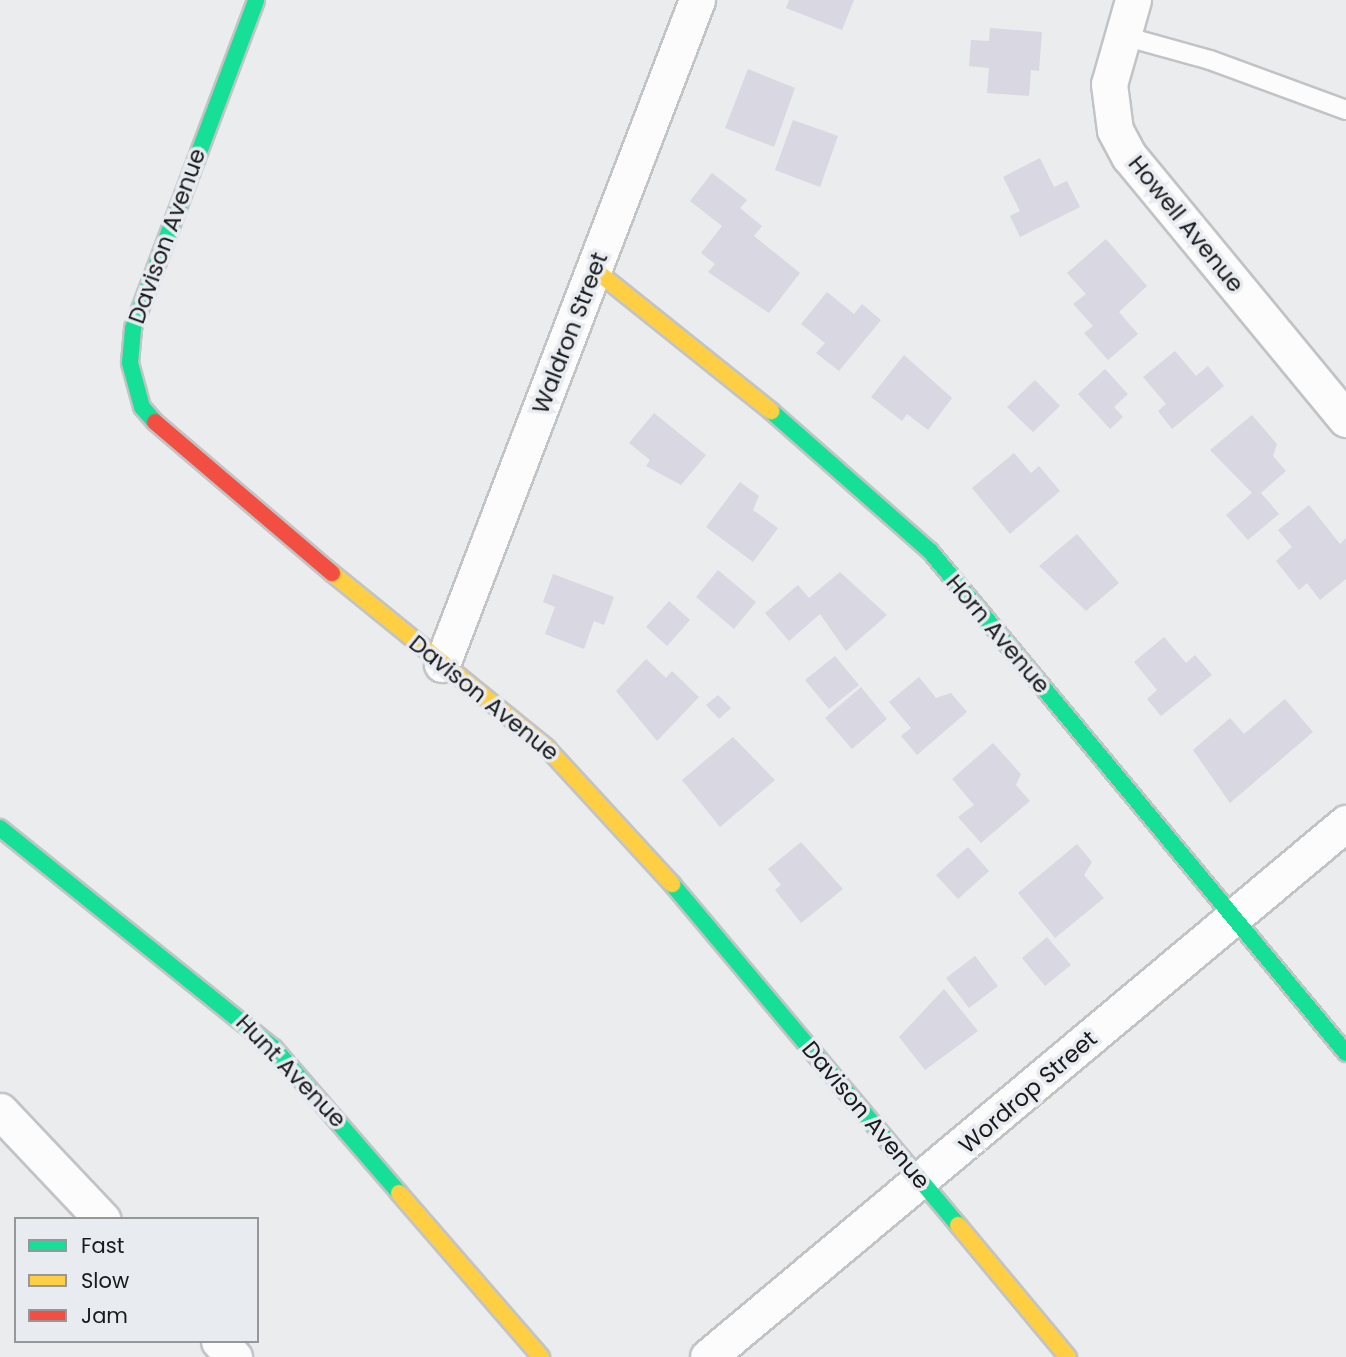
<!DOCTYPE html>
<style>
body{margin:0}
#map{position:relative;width:1346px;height:1357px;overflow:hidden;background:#eaecee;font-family:Poppins,sans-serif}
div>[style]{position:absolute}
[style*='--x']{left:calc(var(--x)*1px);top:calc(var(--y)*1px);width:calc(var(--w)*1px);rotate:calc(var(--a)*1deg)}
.building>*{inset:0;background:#d8d7e2}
.roads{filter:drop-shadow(2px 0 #c2c3c5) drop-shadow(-2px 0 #c2c3c5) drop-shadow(0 2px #c2c3c5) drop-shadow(0 -2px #c2c3c5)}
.lane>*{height:18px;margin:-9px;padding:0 9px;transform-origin:9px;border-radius:9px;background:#fcfcfc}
.street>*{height:35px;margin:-17.5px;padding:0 17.5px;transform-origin:17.5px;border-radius:17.5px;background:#fcfcfc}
.fast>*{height:16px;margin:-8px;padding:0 8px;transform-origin:8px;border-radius:8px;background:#16e098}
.slow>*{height:16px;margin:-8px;padding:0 8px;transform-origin:8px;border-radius:8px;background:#ffcf43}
.jam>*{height:16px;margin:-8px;padding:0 8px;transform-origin:8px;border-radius:8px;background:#f24e42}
span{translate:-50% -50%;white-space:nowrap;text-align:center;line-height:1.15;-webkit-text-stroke:7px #e8ebf0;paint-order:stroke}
.street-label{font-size:23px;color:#191a1b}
.legend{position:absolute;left:14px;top:1217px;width:245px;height:126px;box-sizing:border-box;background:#e8ebf0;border:2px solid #95979b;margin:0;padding:9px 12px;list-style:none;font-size:21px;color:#191a1b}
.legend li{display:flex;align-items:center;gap:14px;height:35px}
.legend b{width:35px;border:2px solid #95979b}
</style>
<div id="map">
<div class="building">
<div style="clip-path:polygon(789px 0,854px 0,842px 30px,786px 8px)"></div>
<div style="clip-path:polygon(990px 28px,1042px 32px,1039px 71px,1031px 70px,1029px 96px,987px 93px,989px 68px,969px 66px,971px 40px,989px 41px)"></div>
<div style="clip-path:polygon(748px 69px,795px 88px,774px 147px,725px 128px)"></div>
<div style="clip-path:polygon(793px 120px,838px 136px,820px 187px,775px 170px)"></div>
<div style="clip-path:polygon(1040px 158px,1054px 187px,1067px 181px,1080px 207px,1020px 237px,1010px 216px,1020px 211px,1003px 177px)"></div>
<div style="clip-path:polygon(712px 173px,747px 200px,740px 208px,762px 226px,754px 236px,800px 273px,769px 313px,708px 272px,715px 264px,701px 253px,722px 226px,690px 201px)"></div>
<div style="clip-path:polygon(1106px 239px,1147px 286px,1119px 312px,1138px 334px,1108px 360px,1084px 333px,1093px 326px,1073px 304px,1086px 294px,1067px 273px)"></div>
<div style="clip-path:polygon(827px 292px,854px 314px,862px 304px,881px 320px,839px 371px,816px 353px,825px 343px,801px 324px)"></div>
<div style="clip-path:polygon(1175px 351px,1196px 376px,1208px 366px,1224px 386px,1172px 429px,1158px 411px,1166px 404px,1143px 377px)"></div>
<div style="clip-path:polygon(904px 355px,952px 398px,928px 430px,907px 414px,902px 421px,871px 397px)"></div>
<div style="clip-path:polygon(1105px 369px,1128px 394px,1114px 407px,1123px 417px,1110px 429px,1078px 394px)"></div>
<div style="clip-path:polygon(1035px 380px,1060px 406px,1033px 432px,1007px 407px)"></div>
<div style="clip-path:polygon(654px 413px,706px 455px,681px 485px,646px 466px,650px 460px,629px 443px)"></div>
<div style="clip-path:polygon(1252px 415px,1277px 444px,1273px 456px,1286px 471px,1261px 493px,1279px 514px,1248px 540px,1226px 515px,1252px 493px,1210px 450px)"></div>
<div style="clip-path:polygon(1014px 453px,1031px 473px,1039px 466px,1060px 491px,1010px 534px,972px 488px)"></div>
<div style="clip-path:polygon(740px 482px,759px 496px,753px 510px,778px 528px,753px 562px,706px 527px)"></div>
<div style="clip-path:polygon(1309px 505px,1340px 544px,1346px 538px,1346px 579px,1320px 600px,1307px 583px,1299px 590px,1276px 561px,1292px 547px,1278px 530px)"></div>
<div style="clip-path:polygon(1077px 534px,1119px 583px,1086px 611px,1039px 566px)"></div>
<div style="clip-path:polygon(718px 570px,756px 602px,734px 629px,696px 597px)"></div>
<div style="clip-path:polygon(840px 572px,887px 615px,846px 651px,820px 614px,789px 641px,765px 613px,798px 585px,809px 598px)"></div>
<div style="clip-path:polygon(553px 574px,614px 597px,604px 625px,594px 621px,584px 649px,545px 634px,555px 607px,543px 602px)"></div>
<div style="clip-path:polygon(669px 601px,690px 620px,667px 646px,646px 627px)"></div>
<div style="clip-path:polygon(1164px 637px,1186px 663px,1195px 655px,1212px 675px,1161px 716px,1147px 699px,1157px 690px,1134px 662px)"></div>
<div style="clip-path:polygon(835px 656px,859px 685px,829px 709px,805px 680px)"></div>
<div style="clip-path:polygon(646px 659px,666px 678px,672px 671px,699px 697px,657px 741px,616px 691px)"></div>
<div style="clip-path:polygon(919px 677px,936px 698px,951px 693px,967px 712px,917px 755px,901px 736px,911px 728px,889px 702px)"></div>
<div style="clip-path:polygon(861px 687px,887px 719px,852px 749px,825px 718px)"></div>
<div style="clip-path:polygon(718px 695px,731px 708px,719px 719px,706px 705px)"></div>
<div style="clip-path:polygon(1285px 699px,1313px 732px,1230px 803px,1193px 750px,1230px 718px,1244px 734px)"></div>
<div style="clip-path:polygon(733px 737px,775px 780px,720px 827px,682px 780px)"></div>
<div style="clip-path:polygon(993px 743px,1021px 774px,1016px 785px,1030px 801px,981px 843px,958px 817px,974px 805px,952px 779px)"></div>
<div style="clip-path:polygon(801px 842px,843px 889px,801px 923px,775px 890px,781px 885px,768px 869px)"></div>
<div style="clip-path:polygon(1077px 844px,1092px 862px,1084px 875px,1104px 898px,1055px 938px,1018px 893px)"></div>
<div style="clip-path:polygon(968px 847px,989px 871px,958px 899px,936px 875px)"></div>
<div style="clip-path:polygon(1047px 937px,1071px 965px,1045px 986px,1022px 958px)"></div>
<div style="clip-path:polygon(975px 956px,998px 986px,969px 1008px,946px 978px)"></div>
<div style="clip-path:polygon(944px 989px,978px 1031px,925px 1070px,899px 1037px)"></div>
</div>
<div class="roads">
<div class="lane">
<div style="--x:1120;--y:35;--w:93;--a:15.5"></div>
<div style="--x:1210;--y:60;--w:145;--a:20.2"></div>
</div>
<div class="street">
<div style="--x:1133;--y:0;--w:87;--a:105.9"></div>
<div style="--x:1109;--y:84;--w:46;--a:82.6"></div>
<div style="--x:1115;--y:130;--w:30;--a:62"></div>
<div style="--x:1129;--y:156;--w:341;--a:50.5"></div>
<div style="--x:442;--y:664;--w:711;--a:-68.99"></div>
<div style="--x:0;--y:1111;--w:149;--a:46.6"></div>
<div style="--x:219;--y:1341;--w:22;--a:47"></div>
<div style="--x:708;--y:1357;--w:832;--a:-39.93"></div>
</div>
<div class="fast">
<div style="--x:771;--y:411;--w:212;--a:41.4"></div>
<div style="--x:930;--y:551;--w:652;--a:50.35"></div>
<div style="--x:155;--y:422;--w:20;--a:-131"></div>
<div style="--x:142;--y:407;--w:46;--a:-105.3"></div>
<div style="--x:130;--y:363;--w:35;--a:-85"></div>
<div style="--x:133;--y:328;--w:350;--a:-69.4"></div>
<div style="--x:0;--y:828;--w:351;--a:38.8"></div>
<div style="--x:274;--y:1048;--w:191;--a:49.2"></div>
<div style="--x:672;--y:884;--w:445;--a:50"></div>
</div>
<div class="slow">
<div style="--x:595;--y:270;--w:226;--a:38.7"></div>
<div style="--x:332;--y:573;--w:277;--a:39.1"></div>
<div style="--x:547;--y:748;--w:185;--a:47.4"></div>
<div style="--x:399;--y:1193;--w:217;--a:49.1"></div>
<div style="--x:958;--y:1225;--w:172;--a:50.2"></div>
</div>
<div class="jam">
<div style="--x:155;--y:422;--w:233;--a:40.5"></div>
</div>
</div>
<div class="street-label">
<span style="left:1186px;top:224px;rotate:51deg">Howell Avenue</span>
<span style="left:167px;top:236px;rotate:-70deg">Davison Avenue</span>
<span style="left:570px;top:333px;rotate:-69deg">Waldron Street</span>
<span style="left:998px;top:634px;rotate:50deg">Horn Avenue</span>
<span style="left:484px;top:698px;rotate:39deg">Davison Avenue</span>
<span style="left:291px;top:1071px;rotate:46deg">Hunt Avenue</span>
<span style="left:1028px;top:1092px;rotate:-41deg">Wordrop Street</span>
<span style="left:866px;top:1115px;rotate:50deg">Davison Avenue</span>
</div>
<ul class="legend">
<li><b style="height:9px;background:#16e098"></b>Fast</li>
<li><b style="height:9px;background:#ffcf43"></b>Slow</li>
<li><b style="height:9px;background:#f24e42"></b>Jam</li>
</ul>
</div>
